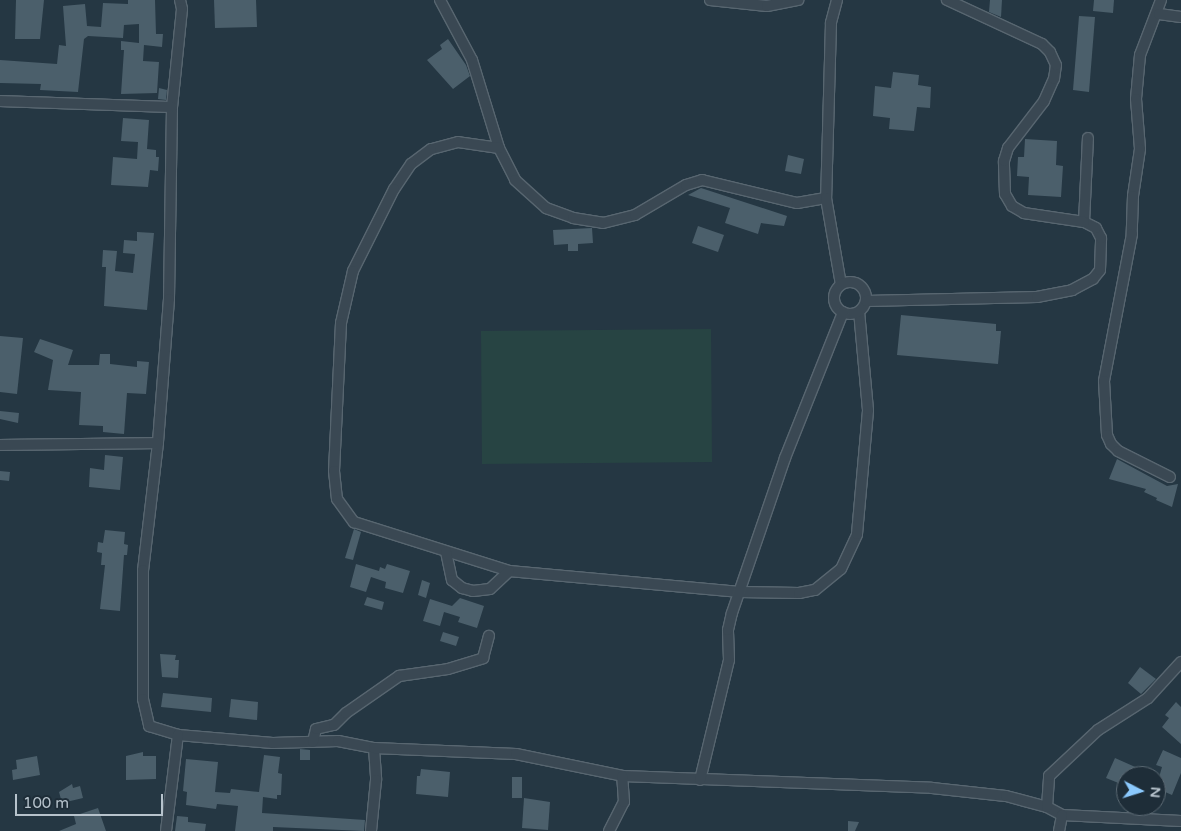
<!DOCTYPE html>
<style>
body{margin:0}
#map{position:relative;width:1181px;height:831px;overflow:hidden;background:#253743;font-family:"Varela Round",sans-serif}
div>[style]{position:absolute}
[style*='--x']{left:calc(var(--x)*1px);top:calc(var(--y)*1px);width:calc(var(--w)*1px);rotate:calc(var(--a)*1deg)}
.green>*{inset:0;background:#274443}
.building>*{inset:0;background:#4b5f6b}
.roads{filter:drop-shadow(1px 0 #586670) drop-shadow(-1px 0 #586670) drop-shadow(0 1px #586670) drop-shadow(0 -1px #586670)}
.minor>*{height:10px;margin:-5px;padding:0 5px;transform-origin:5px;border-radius:5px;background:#3a4853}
.minor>.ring{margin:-5px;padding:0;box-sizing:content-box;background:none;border:10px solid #3a4853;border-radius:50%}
span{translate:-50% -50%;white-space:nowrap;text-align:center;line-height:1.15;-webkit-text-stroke:4.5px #1e2d38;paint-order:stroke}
.north{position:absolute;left:1116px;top:766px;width:50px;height:50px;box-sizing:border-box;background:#1e2d38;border:1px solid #5b6973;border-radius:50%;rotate:95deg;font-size:14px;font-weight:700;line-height:20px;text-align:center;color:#b7c3cc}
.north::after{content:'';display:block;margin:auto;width:18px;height:22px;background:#8bc9fd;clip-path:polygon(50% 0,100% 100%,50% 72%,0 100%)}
.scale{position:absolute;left:15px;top:794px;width:148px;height:22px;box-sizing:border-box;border:2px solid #b7c3cc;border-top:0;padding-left:6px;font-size:15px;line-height:18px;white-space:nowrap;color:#b7c3cc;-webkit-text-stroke:4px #1e2d38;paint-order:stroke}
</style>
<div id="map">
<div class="green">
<div style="clip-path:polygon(711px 329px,712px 462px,482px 464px,481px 331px)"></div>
</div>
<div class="building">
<div style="clip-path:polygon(16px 0,44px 0,40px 39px,15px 39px)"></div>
<div style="clip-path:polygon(128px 0,155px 0,156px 34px,163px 34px,162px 47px,144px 45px,143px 61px,159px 62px,157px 93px,121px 94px,124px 50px,121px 50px,121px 41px,139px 43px,139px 24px,124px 25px,123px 38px,88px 36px,84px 39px,78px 92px,40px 90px,41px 84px,0 83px,0 60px,57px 64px,59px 45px,66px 46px,63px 6px,85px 4px,87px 26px,101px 27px,103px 3px,128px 4px)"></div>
<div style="clip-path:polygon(214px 0,256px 0,257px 27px,215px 28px)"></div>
<div style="clip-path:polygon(990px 0,1002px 0,1001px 17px,989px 12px)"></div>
<div style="clip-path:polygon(1094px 0,1114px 0,1113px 13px,1093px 11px)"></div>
<div style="clip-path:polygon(1079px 16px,1095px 17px,1089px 92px,1073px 90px)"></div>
<div style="clip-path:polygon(448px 39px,466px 65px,470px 76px,453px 89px,427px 60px,442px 49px,440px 45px)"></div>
<div style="clip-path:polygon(893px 72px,919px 75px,918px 85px,931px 87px,930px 108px,917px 107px,914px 131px,889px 129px,890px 118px,873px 116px,875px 86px,891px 88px)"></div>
<div style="clip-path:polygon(159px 88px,167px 90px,166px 100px,158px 99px)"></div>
<div style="clip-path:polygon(123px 118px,149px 120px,147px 149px,156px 150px,156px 157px,159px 157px,158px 171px,150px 170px,148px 187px,111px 185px,113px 157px,137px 159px,138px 142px,121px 141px)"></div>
<div style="clip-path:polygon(1025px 139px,1057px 141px,1056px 165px,1063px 166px,1061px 197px,1028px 195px,1029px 177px,1017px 176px,1018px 157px,1024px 157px)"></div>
<div style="clip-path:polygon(788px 155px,804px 159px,801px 174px,785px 171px)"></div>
<div style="clip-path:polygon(701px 188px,787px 216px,784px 226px,761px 223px,758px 234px,725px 223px,730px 208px,688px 195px)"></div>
<div style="clip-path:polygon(698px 226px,724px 235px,718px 252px,692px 243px)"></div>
<div style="clip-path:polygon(592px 228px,593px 243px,578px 244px,578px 251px,568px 251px,568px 244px,554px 245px,553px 230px)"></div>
<div style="clip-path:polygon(137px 232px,154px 233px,147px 310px,104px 306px,106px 267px,102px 267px,103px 250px,117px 251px,115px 271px,133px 273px,135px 254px,123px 253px,124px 240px,137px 241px)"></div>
<div style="clip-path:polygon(901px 315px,996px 324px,996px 331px,1001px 331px,998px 364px,897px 355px)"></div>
<div style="clip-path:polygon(0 336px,23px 338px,17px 394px,0 392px)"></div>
<div style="clip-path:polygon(40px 339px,73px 350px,68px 365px,99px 365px,100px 354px,110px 354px,110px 364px,137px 367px,137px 361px,149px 362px,146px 394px,127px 393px,124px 434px,103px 432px,103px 426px,79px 425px,81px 392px,48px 390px,53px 360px,34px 352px)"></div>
<div style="clip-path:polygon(0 411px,19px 413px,18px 423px,0 419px)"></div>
<div style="clip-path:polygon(105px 455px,123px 457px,120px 490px,89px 487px,90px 468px,104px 470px)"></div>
<div style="clip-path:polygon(1117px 459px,1167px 486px,1178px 484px,1172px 507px,1156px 500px,1157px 498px,1144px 492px,1146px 489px,1109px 479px)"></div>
<div style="clip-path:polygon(0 471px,10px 472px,9px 481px,0 480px)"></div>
<div style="clip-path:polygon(354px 529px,361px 532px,353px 560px,345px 558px)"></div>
<div style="clip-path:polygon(105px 530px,125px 532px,124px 544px,128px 545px,127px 555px,124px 555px,120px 611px,100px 609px,105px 565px,101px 565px,102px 553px,97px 552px,98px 542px,103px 543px)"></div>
<div style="clip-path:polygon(356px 564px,379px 571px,380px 567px,385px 569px,387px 564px,410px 571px,403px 593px,385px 588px,386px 582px,371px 577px,366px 592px,350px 587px)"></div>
<div style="clip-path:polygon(422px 580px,430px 583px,426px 598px,418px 595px)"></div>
<div style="clip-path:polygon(367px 597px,384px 602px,382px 610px,364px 605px)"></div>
<div style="clip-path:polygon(460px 598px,484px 606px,477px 628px,458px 622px,460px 617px,444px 612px,440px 626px,423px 621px,430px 599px,452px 606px)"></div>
<div style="clip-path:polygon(443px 632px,459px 637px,456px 646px,440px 641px)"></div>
<div style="clip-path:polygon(160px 654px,176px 655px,175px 660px,179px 660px,178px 678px,162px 677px)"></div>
<div style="clip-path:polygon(1140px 667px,1156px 679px,1141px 694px,1128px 683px)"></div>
<div style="clip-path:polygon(163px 693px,212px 698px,211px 712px,161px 707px)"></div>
<div style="clip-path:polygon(231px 699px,258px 702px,257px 720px,229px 717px)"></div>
<div style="clip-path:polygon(1176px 702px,1181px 707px,1181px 744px,1162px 727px,1169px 718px,1165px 715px)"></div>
<div style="clip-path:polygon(300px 749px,310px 750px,310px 760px,300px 760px)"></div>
<div style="clip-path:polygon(1163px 750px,1181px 758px,1181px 773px,1172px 795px,1156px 788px,1162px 767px,1156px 765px)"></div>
<div style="clip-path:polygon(143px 752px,143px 756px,156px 756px,156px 779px,126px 780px,126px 756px)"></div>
<div style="clip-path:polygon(264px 755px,280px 757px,278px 773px,282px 774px,281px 795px,277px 795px,277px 799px,263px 797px,262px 813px,365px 820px,364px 831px,273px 827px,273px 831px,235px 831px,238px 806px,217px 804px,216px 809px,186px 805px,187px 792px,183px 791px,186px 759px,218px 762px,215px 792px,230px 793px,231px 789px,259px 792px)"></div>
<div style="clip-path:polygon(37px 756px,40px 775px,13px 780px,12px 770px,17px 769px,16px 760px)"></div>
<div style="clip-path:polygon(1115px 758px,1142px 770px,1139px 776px,1126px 776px,1126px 786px,1106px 778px)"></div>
<div style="clip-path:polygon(421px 769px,450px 772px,448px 797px,416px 794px,417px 776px,420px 776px)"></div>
<div style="clip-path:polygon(512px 777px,522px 777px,522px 798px,512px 798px)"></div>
<div style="clip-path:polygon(72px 784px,73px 788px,80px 786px,83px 798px,62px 803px,59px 792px)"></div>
<div style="clip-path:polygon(524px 798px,550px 802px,548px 830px,522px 828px)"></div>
<div style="clip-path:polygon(98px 808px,106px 831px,59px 831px,76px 824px,74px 816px)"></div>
<div style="clip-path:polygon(177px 816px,188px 817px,188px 822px,206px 824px,205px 831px,175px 831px)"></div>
<div style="clip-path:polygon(848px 821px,859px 822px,855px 831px,848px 831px)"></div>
</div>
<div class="roads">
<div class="minor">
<div style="--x:180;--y:0;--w:9;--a:77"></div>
<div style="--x:182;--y:9;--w:99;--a:95.8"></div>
<div style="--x:172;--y:107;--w:192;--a:90.9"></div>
<div style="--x:169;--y:299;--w:144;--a:94.4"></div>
<div style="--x:158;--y:443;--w:128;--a:96.7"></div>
<div style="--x:143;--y:570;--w:129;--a:90"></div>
<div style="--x:143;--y:699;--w:28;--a:77"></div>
<div style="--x:149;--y:726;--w:30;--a:17"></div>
<div style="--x:178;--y:735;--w:95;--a:4.8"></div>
<div style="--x:273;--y:743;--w:65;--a:-1.8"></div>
<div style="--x:338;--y:741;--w:37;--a:11"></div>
<div style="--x:374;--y:748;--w:32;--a:86"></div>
<div style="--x:376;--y:780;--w:51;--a:95.6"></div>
<div style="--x:440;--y:0;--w:68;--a:61.9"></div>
<div style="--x:472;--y:60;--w:92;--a:72.9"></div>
<div style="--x:499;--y:148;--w:36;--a:63"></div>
<div style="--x:515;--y:180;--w:42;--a:42.1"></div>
<div style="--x:546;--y:208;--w:29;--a:20"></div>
<div style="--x:573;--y:218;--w:30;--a:9"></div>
<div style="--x:603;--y:223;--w:33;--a:-14"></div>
<div style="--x:635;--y:215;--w:59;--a:-30.5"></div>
<div style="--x:686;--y:185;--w:17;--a:-17"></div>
<div style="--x:702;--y:180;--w:98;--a:13.6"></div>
<div style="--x:797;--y:203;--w:29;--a:-10"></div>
<div style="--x:710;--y:0;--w:57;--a:6"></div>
<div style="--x:767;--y:6;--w:32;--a:-11"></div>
<div style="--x:837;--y:0;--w:24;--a:105"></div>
<div style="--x:831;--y:23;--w:175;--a:91.6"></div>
<div style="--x:826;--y:198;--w:88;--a:80.2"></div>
<div style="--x:1161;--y:0;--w:59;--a:110.9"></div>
<div style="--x:1140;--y:55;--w:44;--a:95.2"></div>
<div style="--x:1136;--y:99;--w:50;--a:85.4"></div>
<div style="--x:1140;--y:149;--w:48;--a:98.5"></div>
<div style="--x:1133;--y:196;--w:38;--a:92"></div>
<div style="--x:1132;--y:234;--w:150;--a:100.8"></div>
<div style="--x:1104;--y:381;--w:54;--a:86.8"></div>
<div style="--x:1107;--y:435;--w:10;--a:66"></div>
<div style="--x:1111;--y:444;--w:10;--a:45"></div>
<div style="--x:1118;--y:451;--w:58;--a:26.6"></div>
<div style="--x:1159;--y:14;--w:22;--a:8"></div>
<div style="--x:0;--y:101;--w:172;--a:2"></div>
<div style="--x:499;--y:148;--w:41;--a:-171.7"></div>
<div style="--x:458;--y:142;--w:28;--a:165"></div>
<div style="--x:431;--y:149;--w:25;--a:143"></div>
<div style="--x:411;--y:164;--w:30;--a:124"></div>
<div style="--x:394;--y:189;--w:92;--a:116.6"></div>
<div style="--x:353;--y:271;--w:53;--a:103"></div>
<div style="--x:341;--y:323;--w:148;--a:92.7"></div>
<div style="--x:334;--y:471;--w:28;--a:84"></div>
<div style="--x:337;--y:499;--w:29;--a:54"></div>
<div style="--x:354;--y:522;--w:163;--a:17.5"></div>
<div style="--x:509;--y:571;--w:232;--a:5.2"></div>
<div style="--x:740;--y:592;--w:59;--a:1"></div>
<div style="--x:799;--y:593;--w:16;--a:-11"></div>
<div style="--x:815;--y:590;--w:33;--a:-39"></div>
<div style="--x:841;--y:569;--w:38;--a:-65"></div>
<div style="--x:857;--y:534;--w:124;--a:-84.9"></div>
<div style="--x:868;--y:410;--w:98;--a:-95.2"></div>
<div style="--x:1084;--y:222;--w:84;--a:-87.3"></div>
<div class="ring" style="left:834px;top:282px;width:22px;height:22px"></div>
<div style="--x:866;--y:301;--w:171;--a:-1.3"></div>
<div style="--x:1037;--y:297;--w:36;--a:-11"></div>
<div style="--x:1072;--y:290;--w:24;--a:-28"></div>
<div style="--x:1093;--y:279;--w:11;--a:-52"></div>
<div style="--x:1100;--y:270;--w:32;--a:-88"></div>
<div style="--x:1101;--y:238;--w:11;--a:-117"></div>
<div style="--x:1096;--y:228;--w:13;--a:-153"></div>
<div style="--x:1084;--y:222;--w:61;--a:-171.5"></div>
<div style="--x:1024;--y:213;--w:14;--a:-150"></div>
<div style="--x:1012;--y:206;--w:14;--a:-120"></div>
<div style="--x:1005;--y:194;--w:33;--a:-92"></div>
<div style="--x:1004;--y:161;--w:14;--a:-73"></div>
<div style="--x:1008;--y:148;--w:59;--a:-52.5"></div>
<div style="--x:1044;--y:101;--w:24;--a:-66"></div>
<div style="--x:1054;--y:79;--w:14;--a:-82"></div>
<div style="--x:1056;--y:65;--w:14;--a:-115"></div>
<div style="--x:1050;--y:52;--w:11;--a:-135"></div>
<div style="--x:1042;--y:44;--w:105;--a:-155.1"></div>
<div style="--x:0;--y:445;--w:158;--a:-0.7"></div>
<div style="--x:446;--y:552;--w:29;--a:78"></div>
<div style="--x:452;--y:580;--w:13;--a:39"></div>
<div style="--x:462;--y:588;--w:11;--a:15"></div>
<div style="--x:473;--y:591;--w:17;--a:-7"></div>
<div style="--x:490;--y:589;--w:26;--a:-43"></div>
<div style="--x:313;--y:742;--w:13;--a:-77"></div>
<div style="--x:316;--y:729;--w:18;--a:-13"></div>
<div style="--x:334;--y:725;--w:17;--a:-45"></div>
<div style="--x:346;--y:713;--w:65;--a:-34.9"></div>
<div style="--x:399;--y:676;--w:49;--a:-8.1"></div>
<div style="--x:448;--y:669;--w:37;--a:-17"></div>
<div style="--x:483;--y:658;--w:23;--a:-75"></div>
<div style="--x:374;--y:748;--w:142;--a:2.4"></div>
<div style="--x:516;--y:754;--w:109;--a:11.6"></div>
<div style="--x:623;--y:776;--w:309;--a:2.2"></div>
<div style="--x:932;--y:788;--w:74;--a:6.2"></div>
<div style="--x:1006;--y:796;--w:42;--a:15"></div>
<div style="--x:1047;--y:807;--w:17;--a:28"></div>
<div style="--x:1062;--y:815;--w:119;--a:2.9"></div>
<div style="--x:700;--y:780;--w:123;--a:-76.4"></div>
<div style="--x:729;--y:660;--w:30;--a:-92"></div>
<div style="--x:728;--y:630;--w:17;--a:-77"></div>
<div style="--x:732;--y:613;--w:164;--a:-71.1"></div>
<div style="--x:785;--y:458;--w:157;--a:-68.3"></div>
<div style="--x:1047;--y:807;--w:31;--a:-86"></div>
<div style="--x:1049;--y:776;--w:67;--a:-43.2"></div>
<div style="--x:1098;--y:730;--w:59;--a:-32.6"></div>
<div style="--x:1148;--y:698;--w:49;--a:-47.5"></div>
<div style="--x:166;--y:831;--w:97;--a:-82.9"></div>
<div style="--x:609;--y:831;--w:33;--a:-63"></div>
<div style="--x:624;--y:802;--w:26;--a:-94"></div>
<div style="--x:1059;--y:831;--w:16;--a:-79"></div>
</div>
</div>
<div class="north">N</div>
<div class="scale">100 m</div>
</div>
